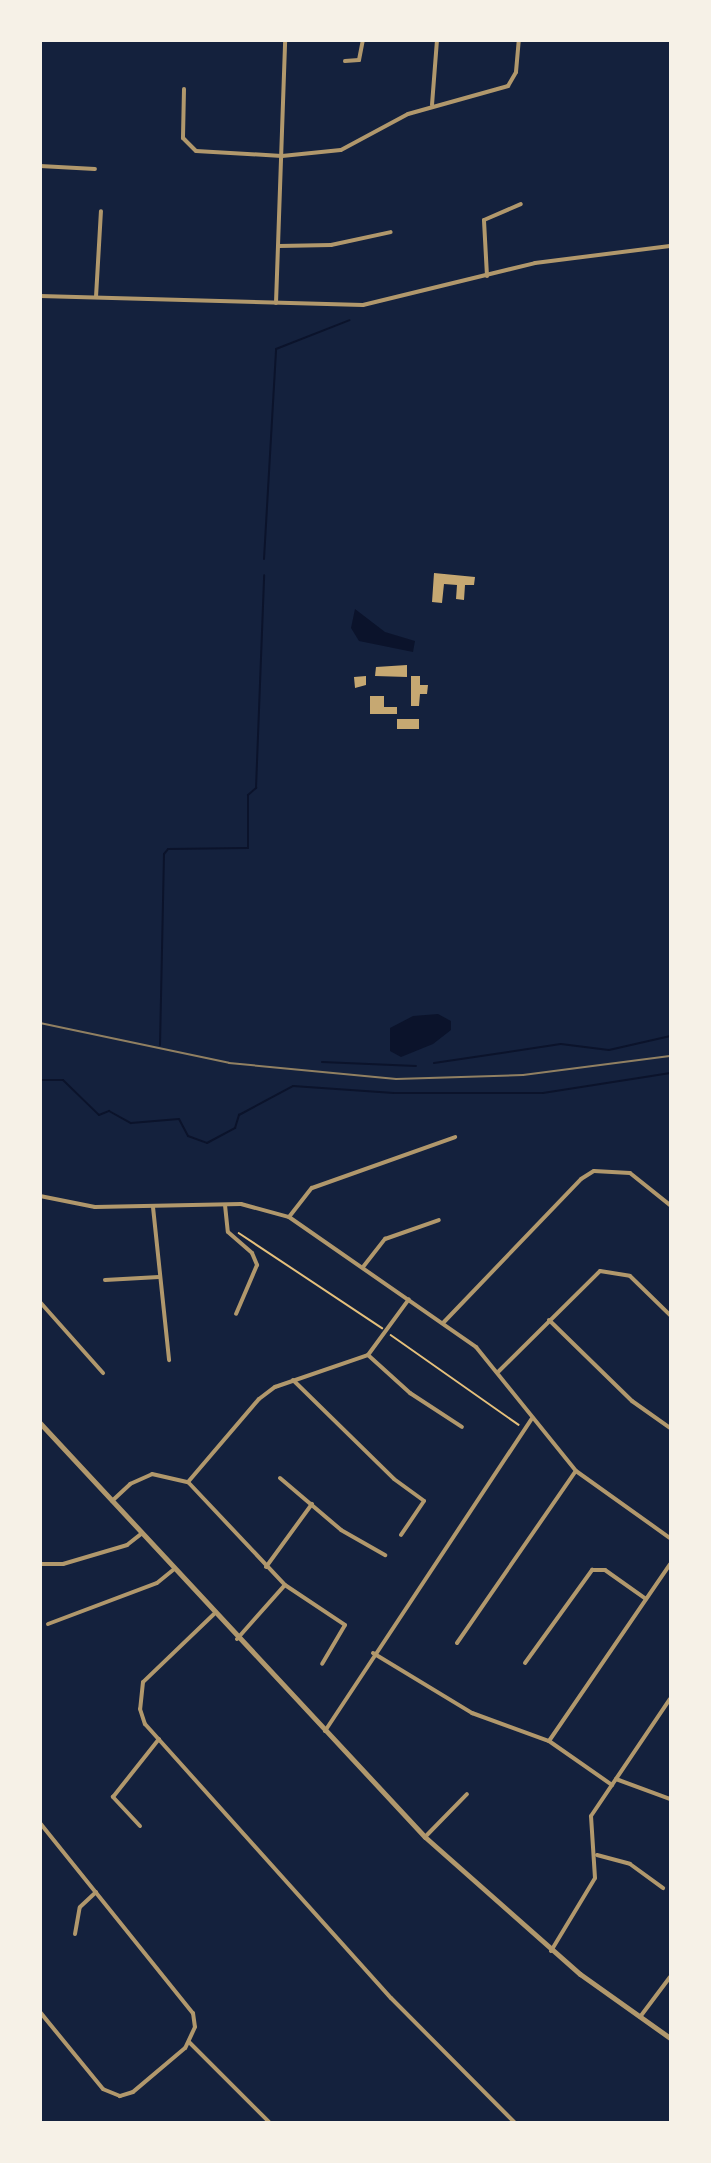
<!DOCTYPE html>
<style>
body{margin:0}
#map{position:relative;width:711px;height:2163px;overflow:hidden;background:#14213d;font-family:"Noto Serif",serif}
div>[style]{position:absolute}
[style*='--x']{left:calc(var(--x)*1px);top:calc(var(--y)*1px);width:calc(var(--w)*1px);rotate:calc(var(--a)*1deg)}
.water>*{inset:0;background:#0b132b}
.stream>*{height:2px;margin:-1px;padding:0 1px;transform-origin:1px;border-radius:1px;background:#0b132b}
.building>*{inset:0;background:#c6a872}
.path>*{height:1.5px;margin:-0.75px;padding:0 0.75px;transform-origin:0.75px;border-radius:0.75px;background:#e5c07b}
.minor>*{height:4px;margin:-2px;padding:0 2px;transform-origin:2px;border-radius:2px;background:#b1986c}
.tertiary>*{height:5px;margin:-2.5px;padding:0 2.5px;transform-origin:2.5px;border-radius:2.5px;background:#b1986c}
.rail>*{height:2px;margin:-1px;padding:0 1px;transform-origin:1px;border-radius:1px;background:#918062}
span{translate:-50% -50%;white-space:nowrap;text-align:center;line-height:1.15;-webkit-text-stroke:5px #f6f1e7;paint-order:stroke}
.frame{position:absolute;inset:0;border:42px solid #f6f1e7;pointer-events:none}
</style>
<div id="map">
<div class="water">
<div style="clip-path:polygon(355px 609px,385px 632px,415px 641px,413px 652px,359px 641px,351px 628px)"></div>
<div style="clip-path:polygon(438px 1014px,451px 1021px,451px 1030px,433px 1044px,401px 1057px,390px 1051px,390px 1028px,413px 1016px)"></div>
</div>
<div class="stream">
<div style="--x:264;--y:559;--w:210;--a:-86.7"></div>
<div style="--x:276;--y:349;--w:79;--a:-21.4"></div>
<div style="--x:160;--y:1045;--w:191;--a:-88.8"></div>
<div style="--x:164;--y:854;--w:6;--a:-51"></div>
<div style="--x:168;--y:849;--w:80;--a:-0.7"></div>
<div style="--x:248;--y:848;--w:53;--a:-90"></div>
<div style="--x:248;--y:795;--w:11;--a:-41"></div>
<div style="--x:256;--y:788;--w:213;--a:-87.8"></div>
<div style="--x:322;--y:1062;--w:94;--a:2.4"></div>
<div style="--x:434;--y:1063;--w:128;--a:-8.5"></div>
<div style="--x:561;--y:1044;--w:48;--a:7.1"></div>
<div style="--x:609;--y:1050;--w:63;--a:-12.9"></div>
<div style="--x:40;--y:1080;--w:23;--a:0"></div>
<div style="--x:63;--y:1080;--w:50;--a:44.2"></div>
<div style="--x:99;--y:1115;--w:11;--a:-22"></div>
<div style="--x:109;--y:1111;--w:25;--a:29"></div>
<div style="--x:131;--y:1123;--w:48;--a:-4.8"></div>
<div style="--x:179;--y:1119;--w:19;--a:62"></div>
<div style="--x:188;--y:1136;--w:20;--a:20"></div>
<div style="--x:207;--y:1143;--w:32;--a:-28"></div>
<div style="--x:235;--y:1128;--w:14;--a:-73"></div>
<div style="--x:239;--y:1115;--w:61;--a:-28.2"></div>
<div style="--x:293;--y:1086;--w:101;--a:4"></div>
<div style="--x:394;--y:1093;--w:149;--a:0"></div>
<div style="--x:543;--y:1093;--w:129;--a:-8.9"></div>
</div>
<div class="building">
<div style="clip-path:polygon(434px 573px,475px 577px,474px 585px,465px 585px,464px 600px,456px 599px,457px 585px,444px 584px,442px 603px,432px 602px)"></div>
<div style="clip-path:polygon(407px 665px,407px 677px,375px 676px,376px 667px)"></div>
<div style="clip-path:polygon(366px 676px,366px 685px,355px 688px,354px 677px)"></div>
<div style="clip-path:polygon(411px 676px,420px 676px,420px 685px,428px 685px,427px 694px,420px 694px,419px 706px,411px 706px)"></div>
<div style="clip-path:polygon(370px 696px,384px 696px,384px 707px,397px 707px,397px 714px,370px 714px)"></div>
<div style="clip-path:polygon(397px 719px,419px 719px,419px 729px,397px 729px)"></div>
</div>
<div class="path">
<div style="--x:239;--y:1233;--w:172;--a:33.6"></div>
<div style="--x:391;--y:1335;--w:156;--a:35.1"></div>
</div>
<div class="minor">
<div style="--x:345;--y:61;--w:14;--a:-4"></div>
<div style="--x:359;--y:60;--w:20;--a:-79"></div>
<div style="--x:184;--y:89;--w:49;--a:91.2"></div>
<div style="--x:183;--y:138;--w:18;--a:45"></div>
<div style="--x:196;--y:151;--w:86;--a:3.3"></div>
<div style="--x:282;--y:156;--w:59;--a:-5.8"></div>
<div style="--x:341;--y:150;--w:76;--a:-28.2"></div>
<div style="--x:408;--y:114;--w:104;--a:-15.6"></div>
<div style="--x:508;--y:86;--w:16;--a:-60"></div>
<div style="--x:516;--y:72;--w:32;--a:-85"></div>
<div style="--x:432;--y:105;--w:65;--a:-85.6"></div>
<div style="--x:40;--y:166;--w:55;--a:3.1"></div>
<div style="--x:279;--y:246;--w:52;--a:-1.1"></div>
<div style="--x:331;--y:245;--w:61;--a:-12.2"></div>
<div style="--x:487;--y:276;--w:56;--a:-93.1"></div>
<div style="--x:484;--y:220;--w:40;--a:-23.4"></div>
<div style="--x:40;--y:296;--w:323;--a:1.6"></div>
<div style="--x:363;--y:305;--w:177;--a:-13.7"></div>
<div style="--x:535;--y:263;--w:136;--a:-7.2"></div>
<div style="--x:96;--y:297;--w:86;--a:-86.7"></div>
<div style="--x:276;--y:303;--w:263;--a:-88"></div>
<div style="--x:40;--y:1196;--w:56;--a:11.3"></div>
<div style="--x:95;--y:1207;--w:146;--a:-1.2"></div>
<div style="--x:241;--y:1204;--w:50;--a:15.2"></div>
<div style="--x:289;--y:1217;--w:228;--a:34.8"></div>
<div style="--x:476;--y:1347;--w:159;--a:51.1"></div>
<div style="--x:576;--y:1471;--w:115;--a:35.5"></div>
<div style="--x:225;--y:1205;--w:27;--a:84"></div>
<div style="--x:228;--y:1232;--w:32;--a:41"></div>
<div style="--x:252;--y:1253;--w:13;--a:67"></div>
<div style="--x:257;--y:1265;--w:53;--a:113.2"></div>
<div style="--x:153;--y:1207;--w:154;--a:84"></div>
<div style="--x:289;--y:1217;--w:37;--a:-52"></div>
<div style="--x:312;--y:1188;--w:152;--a:-19.6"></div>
<div style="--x:363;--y:1267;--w:36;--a:-52"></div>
<div style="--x:385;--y:1239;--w:57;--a:-19.4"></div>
<div style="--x:105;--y:1280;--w:54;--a:-3.2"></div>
<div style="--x:40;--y:1302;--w:95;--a:48.4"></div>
<div style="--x:549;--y:1320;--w:116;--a:44.3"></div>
<div style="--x:632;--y:1401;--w:47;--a:35.4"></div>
<div style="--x:443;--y:1323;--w:199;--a:-46.2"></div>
<div style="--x:581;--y:1179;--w:15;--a:-32"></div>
<div style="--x:594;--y:1171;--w:36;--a:3"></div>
<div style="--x:630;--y:1173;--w:51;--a:38.7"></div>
<div style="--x:368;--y:1355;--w:57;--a:42.1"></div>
<div style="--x:410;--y:1393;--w:62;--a:33.2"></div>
<div style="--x:499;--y:1371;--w:142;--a:-44.7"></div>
<div style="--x:600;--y:1271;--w:30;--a:9"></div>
<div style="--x:630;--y:1276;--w:56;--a:44.3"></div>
<div style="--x:293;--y:1380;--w:141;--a:44.4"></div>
<div style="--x:394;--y:1479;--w:37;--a:36"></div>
<div style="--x:424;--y:1501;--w:41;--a:124.1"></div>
<div style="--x:280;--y:1478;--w:80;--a:40.4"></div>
<div style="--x:341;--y:1530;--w:51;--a:29.6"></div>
<div style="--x:188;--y:1482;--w:109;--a:-49.5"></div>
<div style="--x:259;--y:1399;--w:20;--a:-37"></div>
<div style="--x:275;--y:1387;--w:98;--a:-19"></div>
<div style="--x:368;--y:1355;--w:69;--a:-53.8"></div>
<div style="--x:112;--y:1501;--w:25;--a:-43"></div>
<div style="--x:130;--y:1484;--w:24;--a:-24"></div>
<div style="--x:152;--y:1474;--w:37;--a:13"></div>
<div style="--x:188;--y:1482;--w:141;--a:46.7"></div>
<div style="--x:285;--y:1585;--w:72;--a:33.7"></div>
<div style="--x:345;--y:1625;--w:45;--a:120.5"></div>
<div style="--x:40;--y:1564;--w:23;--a:0"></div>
<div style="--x:63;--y:1564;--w:67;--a:-16.5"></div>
<div style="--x:127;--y:1545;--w:18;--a:-38"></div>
<div style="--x:266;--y:1567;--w:78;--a:-53.9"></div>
<div style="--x:214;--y:1614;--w:98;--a:136.2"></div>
<div style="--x:143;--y:1682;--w:27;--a:96"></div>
<div style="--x:140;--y:1709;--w:16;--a:72"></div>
<div style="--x:145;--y:1724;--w:368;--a:48.1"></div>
<div style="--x:391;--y:1998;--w:175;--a:45.2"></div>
<div style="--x:48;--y:1624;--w:116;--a:-20.6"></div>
<div style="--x:157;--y:1583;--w:21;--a:-39"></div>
<div style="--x:237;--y:1639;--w:72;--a:-48.4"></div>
<div style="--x:457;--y:1643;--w:208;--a:-55.4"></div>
<div style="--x:373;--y:1653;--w:116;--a:31.2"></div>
<div style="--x:472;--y:1713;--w:82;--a:20"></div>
<div style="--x:549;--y:1741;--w:77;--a:34.9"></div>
<div style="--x:525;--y:1663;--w:115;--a:-54.2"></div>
<div style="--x:592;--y:1570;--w:13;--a:0"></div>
<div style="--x:605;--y:1570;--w:50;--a:35.3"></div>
<div style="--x:325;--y:1731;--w:375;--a:-56.5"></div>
<div style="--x:549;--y:1741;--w:214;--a:-55.6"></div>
<div style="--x:616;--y:1779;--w:58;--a:20.3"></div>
<div style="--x:40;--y:1823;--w:244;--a:51.2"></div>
<div style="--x:193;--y:2013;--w:14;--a:82"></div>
<div style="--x:195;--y:2027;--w:23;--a:115"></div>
<div style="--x:185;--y:2048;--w:68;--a:139.8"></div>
<div style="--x:133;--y:2092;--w:14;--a:163"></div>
<div style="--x:120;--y:2096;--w:18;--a:-158"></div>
<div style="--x:103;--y:2089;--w:99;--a:-129.3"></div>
<div style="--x:140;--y:1826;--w:40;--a:-133"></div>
<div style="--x:113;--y:1797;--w:74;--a:-51.6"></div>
<div style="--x:425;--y:1837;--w:60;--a:-45.7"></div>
<div style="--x:597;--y:1855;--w:34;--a:15"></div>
<div style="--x:630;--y:1864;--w:41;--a:36"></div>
<div style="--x:75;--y:1934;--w:27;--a:-80"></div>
<div style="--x:80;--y:1907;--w:22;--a:-43"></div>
<div style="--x:551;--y:1951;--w:85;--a:-58.9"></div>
<div style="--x:595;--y:1878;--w:62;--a:-93.7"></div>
<div style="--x:591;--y:1816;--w:141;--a:-56"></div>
<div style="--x:640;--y:2017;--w:50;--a:-53.1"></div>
<div style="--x:189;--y:2042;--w:113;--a:45"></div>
</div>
<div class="tertiary">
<div style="--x:40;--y:1423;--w:565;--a:47.08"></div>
<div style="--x:425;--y:1837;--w:207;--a:41.5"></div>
<div style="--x:580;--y:1974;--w:110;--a:35.4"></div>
</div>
<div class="rail">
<div style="--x:40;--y:1023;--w:193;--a:11.9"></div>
<div style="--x:229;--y:1063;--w:168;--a:5.5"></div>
<div style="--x:396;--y:1079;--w:127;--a:-1.8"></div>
<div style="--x:523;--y:1075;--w:148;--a:-7.4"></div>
</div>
<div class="frame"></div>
</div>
